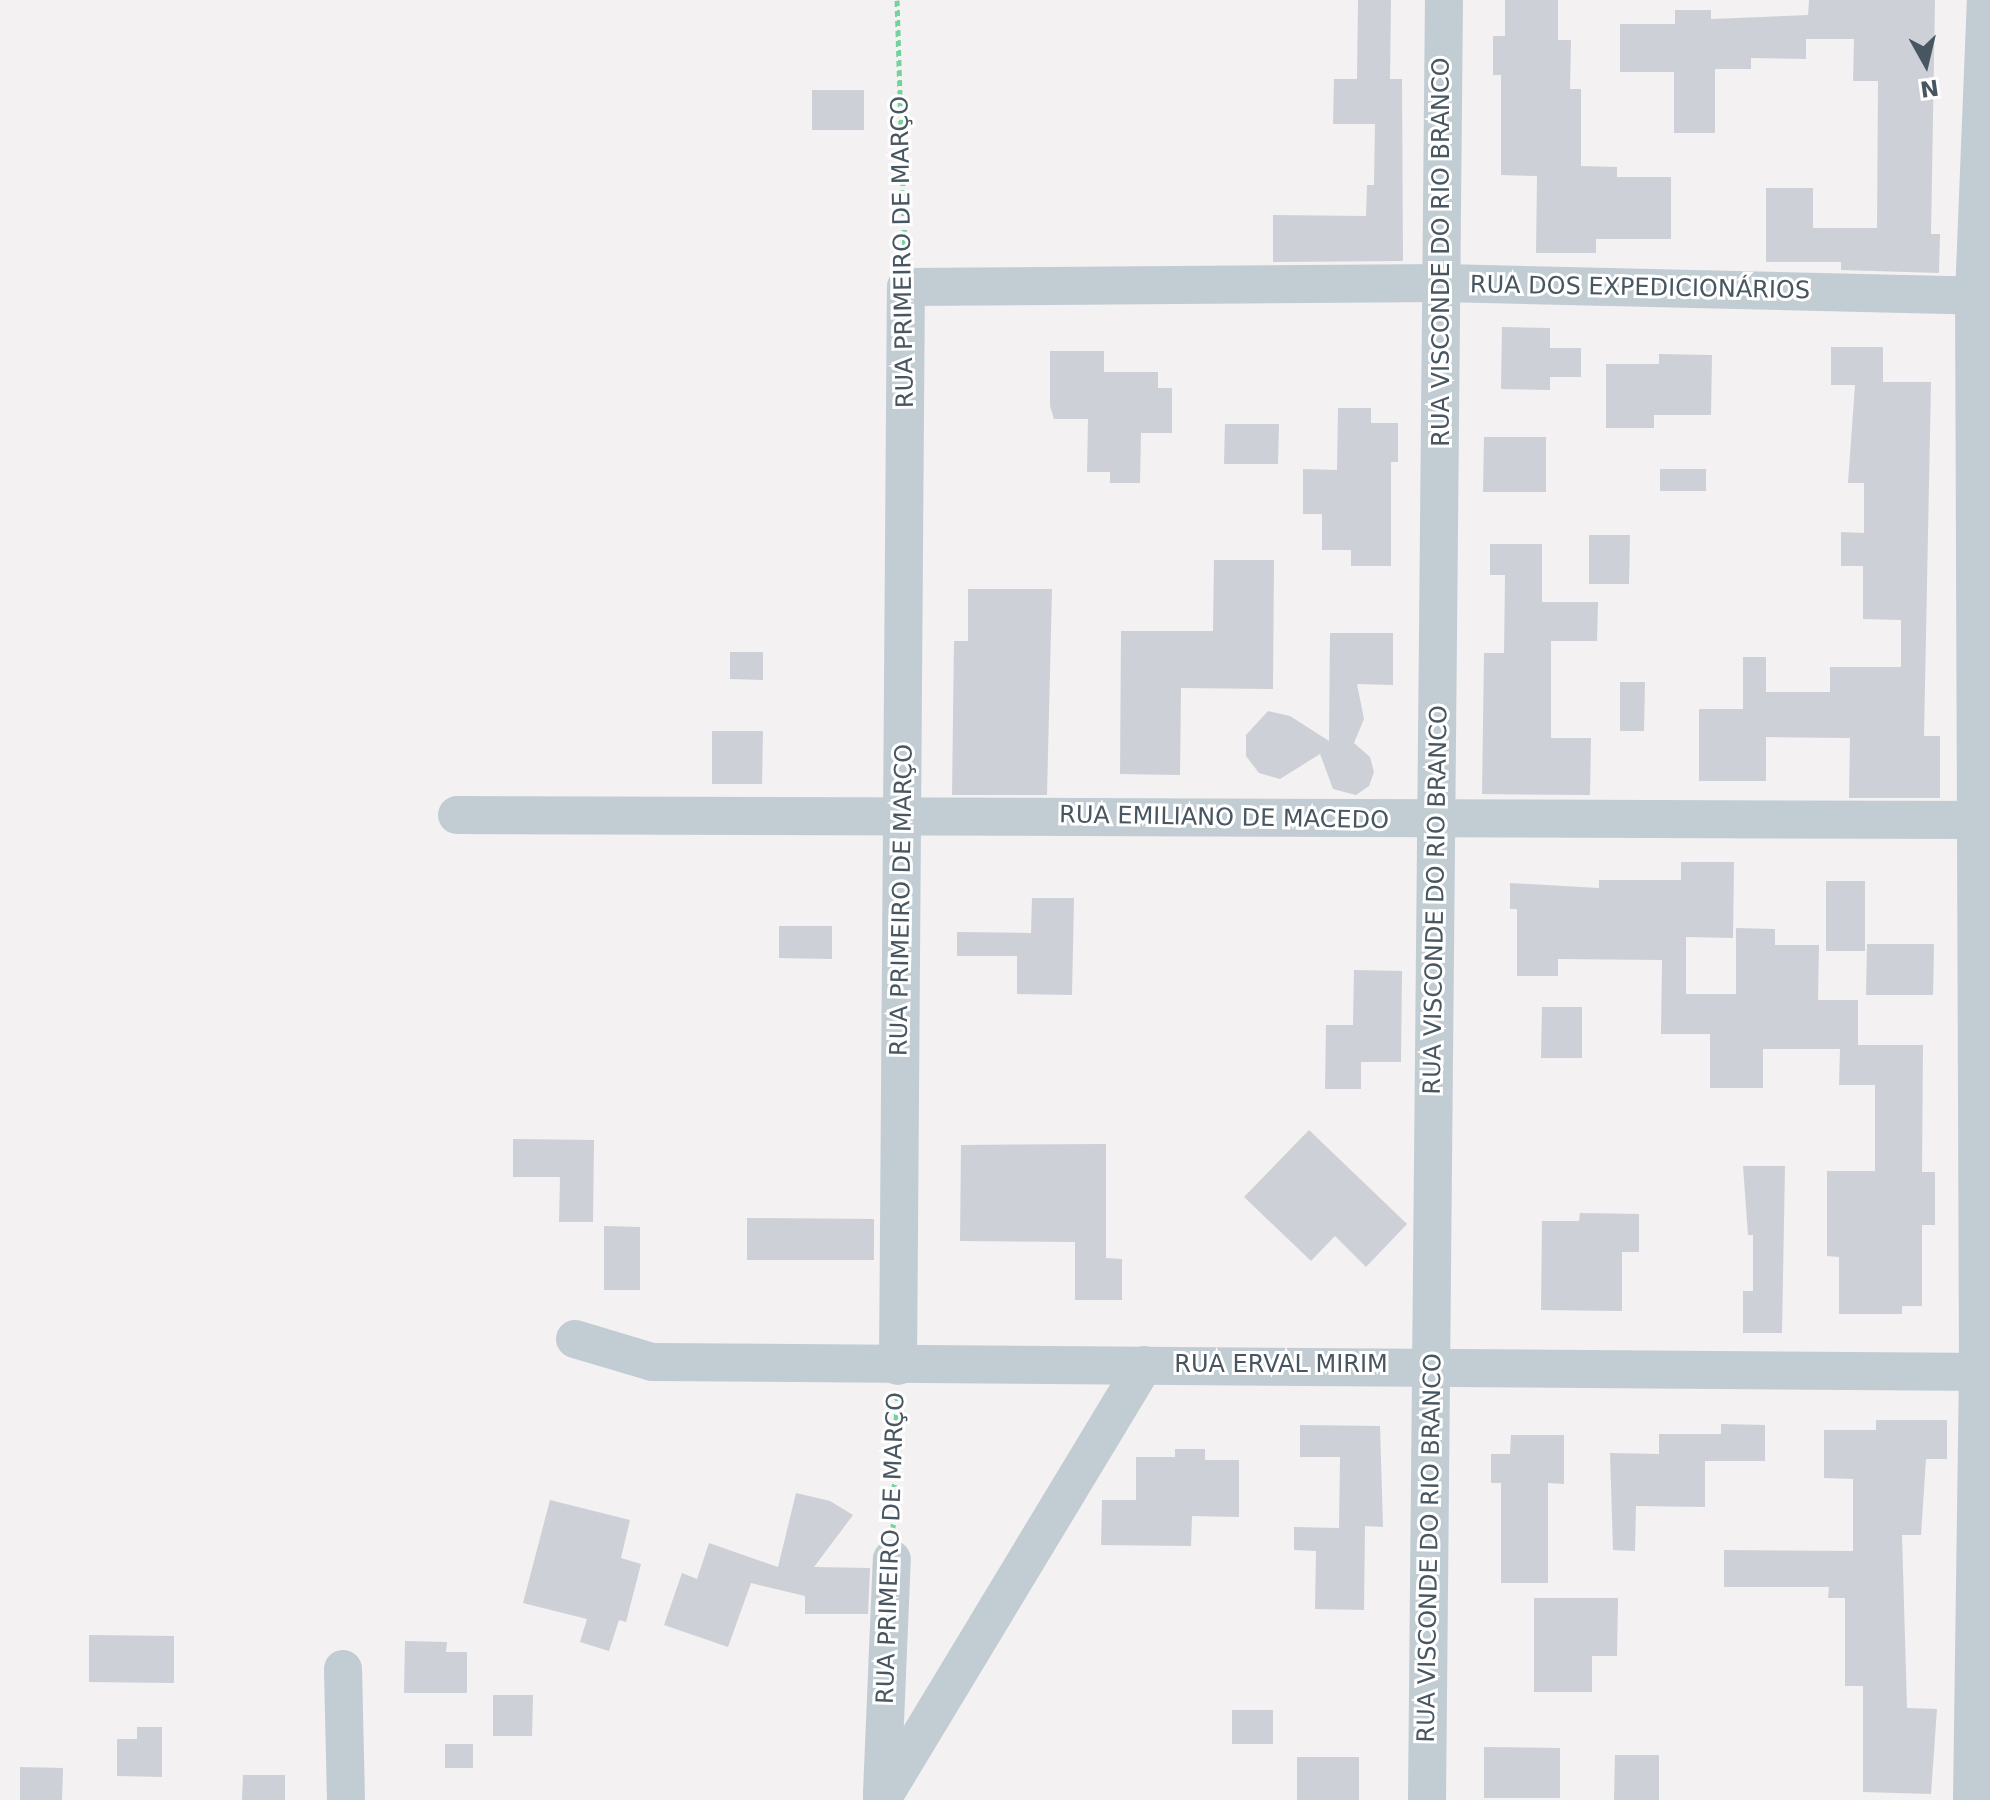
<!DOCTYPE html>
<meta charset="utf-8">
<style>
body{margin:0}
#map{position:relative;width:1990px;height:1800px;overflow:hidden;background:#f3f1f1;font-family:"DejaVu Sans",sans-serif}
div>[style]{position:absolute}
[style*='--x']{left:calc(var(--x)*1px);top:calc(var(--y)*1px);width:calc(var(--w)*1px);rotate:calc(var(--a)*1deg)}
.building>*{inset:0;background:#cdd0d6}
.path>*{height:5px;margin-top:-2.5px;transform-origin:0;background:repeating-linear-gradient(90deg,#73d39d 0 6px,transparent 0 10px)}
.minor>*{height:38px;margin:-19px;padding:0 19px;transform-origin:19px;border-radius:19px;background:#c1ccd3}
span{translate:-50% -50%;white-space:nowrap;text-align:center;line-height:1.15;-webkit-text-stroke:6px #fff;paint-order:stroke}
.street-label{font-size:24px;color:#475660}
.north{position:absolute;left:1886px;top:24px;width:80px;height:80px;-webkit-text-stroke:6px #fff;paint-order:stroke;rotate:172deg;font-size:22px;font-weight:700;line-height:32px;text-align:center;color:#475660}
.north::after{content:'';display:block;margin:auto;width:28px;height:36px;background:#475660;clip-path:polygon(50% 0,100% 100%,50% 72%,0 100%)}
</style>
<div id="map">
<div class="building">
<div style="clip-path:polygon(1358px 0,1391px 0,1390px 79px,1402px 79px,1403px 261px,1273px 262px,1273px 215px,1366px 216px,1367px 185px,1374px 185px,1375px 124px,1333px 124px,1334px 79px,1357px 79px)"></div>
<div style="clip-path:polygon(1505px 0,1558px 0,1558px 40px,1571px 40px,1570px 89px,1581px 89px,1581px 166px,1617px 167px,1617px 177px,1671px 177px,1671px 239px,1596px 239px,1596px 253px,1536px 253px,1537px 176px,1501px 175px,1501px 75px,1493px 75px,1493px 36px,1505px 36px)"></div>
<div style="clip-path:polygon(1809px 0,1935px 0,1931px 234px,1940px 234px,1939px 273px,1841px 270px,1841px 262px,1766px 262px,1766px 188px,1813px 188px,1813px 228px,1877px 228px,1878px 81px,1853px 81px,1854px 39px,1806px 39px,1806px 59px,1751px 58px,1751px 69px,1715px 69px,1715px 133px,1674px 133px,1674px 72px,1620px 72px,1620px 24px,1675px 24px,1675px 10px,1711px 10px,1711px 19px,1808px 15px)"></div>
<div style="clip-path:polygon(812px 90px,864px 90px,864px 130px,812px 130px)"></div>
<div style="clip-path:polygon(1502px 327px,1550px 328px,1550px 348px,1581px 348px,1581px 377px,1550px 377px,1550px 390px,1501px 389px)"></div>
<div style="clip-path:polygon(1831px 347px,1883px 347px,1883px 382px,1931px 382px,1924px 736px,1940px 736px,1940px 798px,1849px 798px,1850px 738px,1766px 737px,1766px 781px,1699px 781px,1699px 709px,1743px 709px,1743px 657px,1766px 657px,1766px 692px,1830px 692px,1830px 667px,1901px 667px,1901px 620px,1863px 619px,1863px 566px,1841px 566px,1841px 532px,1864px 533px,1864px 483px,1848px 483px,1855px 385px,1831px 385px)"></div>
<div style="clip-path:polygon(1050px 351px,1104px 351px,1104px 372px,1158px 372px,1158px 388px,1172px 388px,1172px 433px,1141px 433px,1140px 483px,1110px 483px,1110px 472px,1087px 472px,1088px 419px,1054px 419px,1050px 406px)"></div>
<div style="clip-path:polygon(1659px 354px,1712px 355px,1711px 415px,1654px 415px,1654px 428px,1606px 428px,1606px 364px,1659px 364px)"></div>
<div style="clip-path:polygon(1338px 408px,1371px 408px,1371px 423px,1398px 423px,1398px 462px,1391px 462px,1391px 566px,1351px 566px,1351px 550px,1322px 550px,1322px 514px,1303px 514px,1303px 469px,1337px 470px)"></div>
<div style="clip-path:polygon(1225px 424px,1279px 424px,1278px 464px,1224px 464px)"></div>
<div style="clip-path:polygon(1484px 437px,1546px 437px,1546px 492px,1483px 492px)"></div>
<div style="clip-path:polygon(1660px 469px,1706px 469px,1706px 491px,1660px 491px)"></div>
<div style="clip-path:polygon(1589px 535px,1630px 535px,1629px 584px,1589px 584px)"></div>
<div style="clip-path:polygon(1490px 544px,1542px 544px,1542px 602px,1598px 602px,1597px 641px,1551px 641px,1551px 738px,1591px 738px,1590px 795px,1482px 794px,1484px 653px,1504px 653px,1505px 575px,1490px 575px)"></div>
<div style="clip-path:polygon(1214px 560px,1274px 560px,1273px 689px,1181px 688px,1180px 775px,1120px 774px,1121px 631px,1213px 631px)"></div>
<div style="clip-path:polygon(968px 589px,1052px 589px,1047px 795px,952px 795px,954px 641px,968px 641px)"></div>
<div style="clip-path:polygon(1330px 633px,1393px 633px,1393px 685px,1357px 684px,1364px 719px,1354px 743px,1370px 757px,1374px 772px,1369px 786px,1356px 795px,1333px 789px,1320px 754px,1280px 779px,1259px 773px,1246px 756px,1246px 735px,1268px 711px,1290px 716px,1329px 741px)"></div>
<div style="clip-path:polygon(730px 652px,763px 652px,763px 680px,730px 679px)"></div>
<div style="clip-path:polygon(1620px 682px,1645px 682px,1644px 731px,1620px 731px)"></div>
<div style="clip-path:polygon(712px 731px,763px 731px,762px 784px,712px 784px)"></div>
<div style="clip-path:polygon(1681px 862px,1734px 862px,1733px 938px,1686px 937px,1686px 994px,1736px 994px,1736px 928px,1775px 929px,1775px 945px,1819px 945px,1818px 1000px,1858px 1000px,1858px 1045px,1923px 1045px,1922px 1172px,1935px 1172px,1935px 1225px,1922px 1225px,1922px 1306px,1902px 1306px,1902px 1314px,1839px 1314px,1839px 1257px,1827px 1256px,1827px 1171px,1875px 1171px,1875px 1085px,1839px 1085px,1840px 1049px,1763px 1049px,1763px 1088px,1710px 1088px,1710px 1034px,1661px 1034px,1662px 960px,1558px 959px,1558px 976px,1517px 976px,1517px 909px,1510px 909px,1510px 883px,1599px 888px,1599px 880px,1681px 880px)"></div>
<div style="clip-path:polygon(1826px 881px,1865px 881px,1865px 951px,1826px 951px)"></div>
<div style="clip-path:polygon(1032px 898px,1074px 898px,1072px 995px,1017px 994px,1017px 956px,957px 956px,957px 932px,1031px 933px)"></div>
<div style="clip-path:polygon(779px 926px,832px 926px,832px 959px,779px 958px)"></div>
<div style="clip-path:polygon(1867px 944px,1934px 944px,1933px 995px,1866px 995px)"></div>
<div style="clip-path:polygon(1354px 970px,1402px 971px,1401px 1062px,1361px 1062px,1361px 1089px,1325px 1089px,1326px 1025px,1353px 1025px)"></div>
<div style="clip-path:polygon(1542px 1007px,1582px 1007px,1582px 1058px,1541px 1058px)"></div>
<div style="clip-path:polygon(1309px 1130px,1407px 1224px,1366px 1267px,1335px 1236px,1311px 1261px,1244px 1197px)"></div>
<div style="clip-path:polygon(513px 1139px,594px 1140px,593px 1222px,559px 1222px,560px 1177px,513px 1177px)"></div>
<div style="clip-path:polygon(1106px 1144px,1106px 1258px,1122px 1259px,1122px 1300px,1075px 1300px,1075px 1242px,960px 1241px,961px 1145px)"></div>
<div style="clip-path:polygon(1743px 1166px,1785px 1166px,1782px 1333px,1743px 1333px,1743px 1291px,1753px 1291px,1753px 1235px,1748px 1235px)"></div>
<div style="clip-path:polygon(1580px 1213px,1639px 1214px,1639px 1252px,1622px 1252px,1622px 1311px,1541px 1310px,1542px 1221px,1579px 1221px)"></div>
<div style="clip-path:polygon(747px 1218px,874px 1219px,874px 1260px,747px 1260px)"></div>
<div style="clip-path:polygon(604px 1226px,640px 1227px,640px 1290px,604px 1290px)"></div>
<div style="clip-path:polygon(1876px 1420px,1947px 1420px,1947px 1459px,1926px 1459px,1921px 1535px,1902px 1535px,1907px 1708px,1937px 1709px,1931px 1794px,1863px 1792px,1863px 1686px,1845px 1686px,1845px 1598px,1828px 1598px,1829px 1587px,1724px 1587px,1724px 1550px,1853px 1551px,1853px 1479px,1824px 1478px,1824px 1430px,1876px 1430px)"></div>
<div style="clip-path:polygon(1721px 1424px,1765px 1425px,1765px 1461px,1705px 1461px,1705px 1507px,1636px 1506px,1635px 1551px,1613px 1550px,1610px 1453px,1659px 1454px,1659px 1434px,1721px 1434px)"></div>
<div style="clip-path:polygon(1300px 1425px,1380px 1426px,1383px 1527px,1365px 1526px,1364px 1610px,1315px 1609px,1316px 1551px,1294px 1550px,1294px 1527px,1339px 1528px,1340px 1457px,1300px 1457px)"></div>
<div style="clip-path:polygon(1511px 1435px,1564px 1435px,1564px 1484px,1548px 1483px,1548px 1583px,1501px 1583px,1501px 1483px,1491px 1483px,1491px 1454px,1510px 1454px)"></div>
<div style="clip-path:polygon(1175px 1449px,1205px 1449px,1205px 1460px,1239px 1460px,1239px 1517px,1192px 1516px,1191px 1546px,1101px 1545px,1102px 1500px,1136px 1500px,1136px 1457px,1175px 1457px)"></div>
<div style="clip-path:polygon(796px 1493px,830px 1501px,853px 1515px,814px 1567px,870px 1568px,868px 1614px,805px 1614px,805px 1596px,751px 1583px,728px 1647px,664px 1625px,682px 1573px,697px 1579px,709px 1543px,778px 1567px)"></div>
<div style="clip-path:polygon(550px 1500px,630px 1520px,621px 1558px,641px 1564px,626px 1622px,619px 1620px,609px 1651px,580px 1642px,587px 1619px,523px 1603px)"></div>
<div style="clip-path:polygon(1534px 1598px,1618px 1598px,1617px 1656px,1592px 1656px,1592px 1692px,1534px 1692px)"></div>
<div style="clip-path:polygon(89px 1635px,174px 1636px,174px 1683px,89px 1682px)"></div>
<div style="clip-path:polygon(405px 1641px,447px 1642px,446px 1652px,467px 1652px,467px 1693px,404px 1693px)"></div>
<div style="clip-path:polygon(493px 1695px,533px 1695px,532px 1736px,493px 1736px)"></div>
<div style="clip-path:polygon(1232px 1710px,1273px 1710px,1273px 1744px,1232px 1744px)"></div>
<div style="clip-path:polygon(137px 1727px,162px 1727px,162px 1777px,117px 1776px,117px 1739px,137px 1739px)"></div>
<div style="clip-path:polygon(445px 1744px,473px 1744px,473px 1768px,445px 1768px)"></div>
<div style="clip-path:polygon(1484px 1747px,1560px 1748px,1560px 1798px,1484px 1798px)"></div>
<div style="clip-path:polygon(1615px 1755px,1659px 1755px,1659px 1800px,1614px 1800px)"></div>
<div style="clip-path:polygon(1297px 1757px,1359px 1757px,1359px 1800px,1297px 1800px)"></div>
<div style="clip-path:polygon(20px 1767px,63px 1768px,62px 1800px,20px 1800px)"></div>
<div style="clip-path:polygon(243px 1775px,285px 1775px,285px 1800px,242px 1800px)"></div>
</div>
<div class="path">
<div style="--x:897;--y:0;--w:254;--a:88.2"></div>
<div style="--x:893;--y:1530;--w:134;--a:-88.3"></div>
</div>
<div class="minor">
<div style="--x:457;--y:815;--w:1533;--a:0.19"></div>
<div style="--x:575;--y:1339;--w:80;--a:16.6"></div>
<div style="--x:652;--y:1362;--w:1338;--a:0.43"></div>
<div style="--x:898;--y:1366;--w:1079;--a:-89.58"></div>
<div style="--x:906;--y:287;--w:537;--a:-0.43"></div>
<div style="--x:1443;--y:283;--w:547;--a:1.36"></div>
<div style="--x:343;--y:1669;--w:131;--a:88.7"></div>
<div style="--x:882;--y:1793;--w:234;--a:-87.6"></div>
<div style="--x:882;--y:1799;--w:507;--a:-58.88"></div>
<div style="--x:1427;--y:1800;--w:1800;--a:-89.46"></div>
<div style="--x:1972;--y:1800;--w:428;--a:-89.2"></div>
<div style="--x:1978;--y:1372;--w:1076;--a:-90.21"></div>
<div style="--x:1974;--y:296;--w:296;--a:-87.7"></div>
</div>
<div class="street-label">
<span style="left:903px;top:252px;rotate:-91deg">RUA PRIMEIRO DE MARÇO</span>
<span style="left:1442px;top:252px;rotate:-90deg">RUA VISCONDE DO RIO BRANCO</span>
<span style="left:1640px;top:288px;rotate:1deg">RUA DOS EXPEDICIONÁRIOS</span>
<span style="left:1224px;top:818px;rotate:1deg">RUA EMILIANO DE MACEDO</span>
<span style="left:902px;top:900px;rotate:-89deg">RUA PRIMEIRO DE MARÇO</span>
<span style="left:1436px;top:900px;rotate:-89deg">RUA VISCONDE DO RIO BRANCO</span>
<span style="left:1281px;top:1365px">RUA ERVAL MIRIM</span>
<span style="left:891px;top:1548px;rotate:-88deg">RUA PRIMEIRO DE MARÇO</span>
<span style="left:1430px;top:1548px;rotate:-89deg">RUA VISCONDE DO RIO BRANCO</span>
</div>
<div class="north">N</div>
</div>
